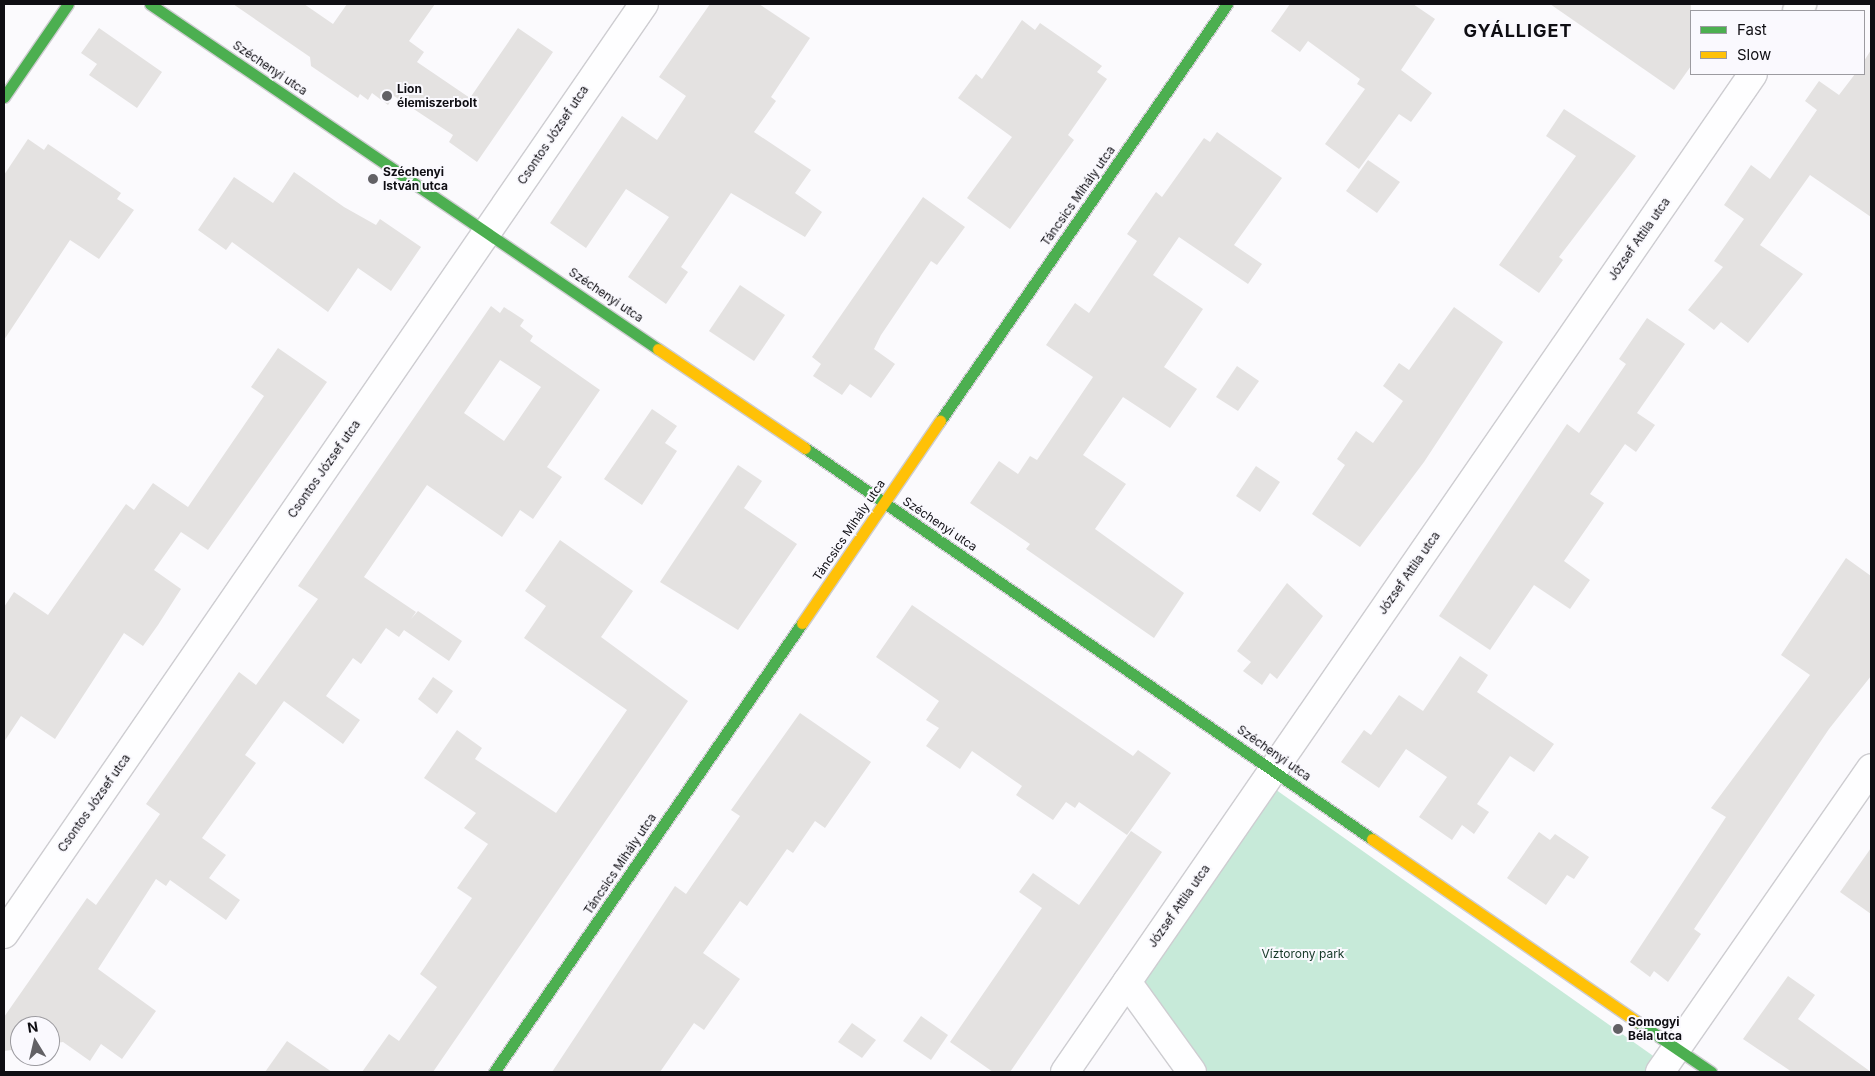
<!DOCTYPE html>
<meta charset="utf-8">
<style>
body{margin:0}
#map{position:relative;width:1875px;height:1076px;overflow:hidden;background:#fbfafd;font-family:Inter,sans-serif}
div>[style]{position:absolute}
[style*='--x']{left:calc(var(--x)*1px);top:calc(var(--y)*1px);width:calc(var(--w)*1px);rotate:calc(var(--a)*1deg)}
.green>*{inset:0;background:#c7ead9}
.building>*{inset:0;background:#e4e2e1}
.roads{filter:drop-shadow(1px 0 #cecdd1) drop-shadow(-1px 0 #cecdd1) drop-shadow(0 1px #cecdd1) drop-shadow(0 -1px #cecdd1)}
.street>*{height:28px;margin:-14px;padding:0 14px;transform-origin:14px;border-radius:14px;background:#fefeff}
.fast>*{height:11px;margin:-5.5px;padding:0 5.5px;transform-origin:5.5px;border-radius:5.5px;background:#4caf50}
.slow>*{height:11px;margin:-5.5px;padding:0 5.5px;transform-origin:5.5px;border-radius:5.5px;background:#ffc107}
.dots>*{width:14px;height:14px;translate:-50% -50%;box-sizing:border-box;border:2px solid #faf9fe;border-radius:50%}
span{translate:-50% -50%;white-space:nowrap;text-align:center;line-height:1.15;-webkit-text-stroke:4px #faf9fe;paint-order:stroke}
.street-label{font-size:12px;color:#0f0e13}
.poi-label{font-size:12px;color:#0f0e13;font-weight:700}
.left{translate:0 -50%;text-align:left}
.park-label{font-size:12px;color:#153727}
.district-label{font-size:18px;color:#0f0e13;font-weight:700;letter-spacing:1px}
.frame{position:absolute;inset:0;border:5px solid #0f0e13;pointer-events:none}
.legend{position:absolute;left:1690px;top:10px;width:175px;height:65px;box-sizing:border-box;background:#faf9fe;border:1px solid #9c9ba0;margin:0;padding:6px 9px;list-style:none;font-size:15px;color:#0f0e13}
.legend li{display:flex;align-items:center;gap:10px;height:25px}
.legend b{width:25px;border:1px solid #9c9ba0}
.north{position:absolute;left:10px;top:1016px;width:50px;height:50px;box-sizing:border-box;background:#faf9fe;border:1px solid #9c9ba0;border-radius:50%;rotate:351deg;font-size:14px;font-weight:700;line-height:20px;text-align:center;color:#0f0e13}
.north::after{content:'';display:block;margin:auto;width:18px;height:22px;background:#626165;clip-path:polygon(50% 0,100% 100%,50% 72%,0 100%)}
</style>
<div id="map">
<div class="green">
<div style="clip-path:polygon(1272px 787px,1676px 1072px,1206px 1072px,1142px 983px)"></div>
</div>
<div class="building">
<div style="clip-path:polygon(233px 4px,304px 4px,333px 24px,347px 4px,435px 4px,409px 41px,424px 52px,417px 62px,470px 98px,518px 28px,553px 52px,477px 162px,449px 142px,453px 135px,394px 96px,388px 105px,372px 93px,368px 100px,360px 94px,358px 98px,311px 66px,310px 57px)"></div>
<div style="clip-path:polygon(710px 4px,759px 4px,810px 38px,771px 97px,776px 101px,754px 132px,811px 170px,795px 193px,822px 212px,805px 237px,731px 193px,681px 267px,688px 272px,666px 304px,628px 277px,669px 217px,626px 189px,586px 248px,550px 223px,622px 116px,657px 140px,686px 96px,659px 77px)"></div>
<div style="clip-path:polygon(1290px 4px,1413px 4px,1435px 19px,1401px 70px,1432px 93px,1411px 122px,1399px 114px,1359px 169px,1325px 144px,1365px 89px,1357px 84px,1360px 79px,1308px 41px,1300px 52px,1271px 31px)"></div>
<div style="clip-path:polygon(1550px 4px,1691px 4px,1691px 66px,1674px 90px)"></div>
<div style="clip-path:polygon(1022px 20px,1035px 30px,1040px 23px,1102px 66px,1097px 72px,1107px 79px,1068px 135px,1074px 140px,1010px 229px,967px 198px,1012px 137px,958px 98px,976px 74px,982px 79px)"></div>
<div style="clip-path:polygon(99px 28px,162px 72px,137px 108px,89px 75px,97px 64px,81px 53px)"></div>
<div style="clip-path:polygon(1871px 50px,1871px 217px,1810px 175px,1760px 245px,1803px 274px,1748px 343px,1721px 322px,1714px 330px,1688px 310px,1723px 267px,1714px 261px,1744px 219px,1724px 205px,1751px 165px,1770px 179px,1817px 110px,1805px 101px,1819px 81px,1839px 95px,1855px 74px,1864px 74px,1864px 61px)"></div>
<div style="clip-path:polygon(1564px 109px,1636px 156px,1559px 257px,1563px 260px,1539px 293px,1499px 265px,1576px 156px,1546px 136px)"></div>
<div style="clip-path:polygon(1217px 132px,1282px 178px,1234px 245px,1262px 264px,1248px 284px,1179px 237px,1153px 275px,1203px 309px,1164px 367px,1197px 389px,1170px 428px,1123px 397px,1083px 455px,1126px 484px,1095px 529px,1184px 593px,1154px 638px,1026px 549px,1030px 544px,970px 503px,999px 461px,1018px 474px,1030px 456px,1037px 460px,1093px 377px,1046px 345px,1075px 303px,1089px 313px,1137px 241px,1127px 234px,1156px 192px,1162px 197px,1204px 138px,1210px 142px)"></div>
<div style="clip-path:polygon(28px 139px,44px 150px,48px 144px,121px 193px,117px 199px,134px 210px,99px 259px,70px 240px,4px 340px,4px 175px)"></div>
<div style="clip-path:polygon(1368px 160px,1400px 182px,1377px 213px,1346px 191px)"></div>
<div style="clip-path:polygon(294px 172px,344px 207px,376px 225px,380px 219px,421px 247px,391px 291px,358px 268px,328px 312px,232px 242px,226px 250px,198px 230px,234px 177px,273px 203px)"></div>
<div style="clip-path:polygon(923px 197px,965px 227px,937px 265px,931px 261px,881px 335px,874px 349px,895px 364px,871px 398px,850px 384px,842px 395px,813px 376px,821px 364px,812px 357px)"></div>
<div style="clip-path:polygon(740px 285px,785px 315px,754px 361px,709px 331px)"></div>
<div style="clip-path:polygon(evenodd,491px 306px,500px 313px,504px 307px,524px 320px,520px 326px,533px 336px,530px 341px,600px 390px,547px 467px,562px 477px,533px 519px,520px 510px,502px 537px,427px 485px,364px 577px,416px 612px,411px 619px,418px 611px,462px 641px,449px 661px,404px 630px,399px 637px,386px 628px,361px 664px,353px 658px,326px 696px,360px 720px,343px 744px,284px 701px,245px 755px,256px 763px,202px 838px,226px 855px,209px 878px,240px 900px,226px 920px,170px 880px,166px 886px,156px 879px,98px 969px,156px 1011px,122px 1059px,101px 1044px,90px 1061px,63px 1042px,50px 1044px,50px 1026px,20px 1026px,20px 1049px,4px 1051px,4px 1017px,87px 898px,96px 905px,160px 814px,146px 804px,239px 672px,256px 685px,318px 599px,298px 586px,491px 306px,500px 360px,541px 387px,504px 441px,464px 413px,500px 360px)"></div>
<div style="clip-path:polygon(1454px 307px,1503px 342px,1424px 462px,1360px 547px,1312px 514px,1345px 465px,1337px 459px,1356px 431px,1373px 443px,1403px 401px,1383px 386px,1399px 363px,1409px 370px)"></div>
<div style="clip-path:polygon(1647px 318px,1685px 344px,1637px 413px,1655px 425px,1636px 452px,1625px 444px,1590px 494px,1604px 503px,1564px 561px,1590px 580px,1570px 609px,1534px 585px,1490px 650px,1439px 616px,1567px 424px,1579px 433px,1626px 364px,1619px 359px)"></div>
<div style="clip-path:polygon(278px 348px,327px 382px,208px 550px,181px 532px,154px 570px,181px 589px,158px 625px,143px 646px,124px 633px,55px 739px,21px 716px,4px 742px,4px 607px,14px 592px,48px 615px,126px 504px,134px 510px,153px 483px,188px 507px,264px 396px,251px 387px)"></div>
<div style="clip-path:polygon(1237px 366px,1259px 381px,1238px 411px,1216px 397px)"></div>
<div style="clip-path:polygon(652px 409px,677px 426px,665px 443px,677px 451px,642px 505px,604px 479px)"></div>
<div style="clip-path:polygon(738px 465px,762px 481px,744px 508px,797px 544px,738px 630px,660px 582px)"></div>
<div style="clip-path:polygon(1256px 466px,1280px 482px,1260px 512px,1236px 496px)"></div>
<div style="clip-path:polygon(560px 540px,633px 591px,601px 637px,688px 701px,433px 1072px,362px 1072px,389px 1034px,399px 1041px,437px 987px,420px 974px,472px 898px,457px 888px,488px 844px,464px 828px,476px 813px,424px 778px,457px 730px,482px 748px,475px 759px,556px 813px,627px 710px,524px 638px,546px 606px,525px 591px)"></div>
<div style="clip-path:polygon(1846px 558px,1871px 576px,1871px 676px,1829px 729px,1694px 929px,1701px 934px,1668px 982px,1654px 971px,1650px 977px,1630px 962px,1726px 817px,1711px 808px,1810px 675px,1781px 655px)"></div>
<div style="clip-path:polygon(1287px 583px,1323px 616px,1277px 679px,1270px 673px,1262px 685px,1243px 671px,1251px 662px,1237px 651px)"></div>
<div style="clip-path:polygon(912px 605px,1133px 756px,1138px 750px,1171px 773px,1127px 835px,1079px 802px,1075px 808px,1066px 802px,1053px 820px,1016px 795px,1022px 786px,972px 751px,960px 769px,926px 746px,939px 728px,926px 720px,939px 701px,876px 657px)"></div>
<div style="clip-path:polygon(1460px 656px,1488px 675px,1477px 692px,1554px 744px,1534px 772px,1510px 756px,1477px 804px,1489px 812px,1474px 834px,1462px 825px,1452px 840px,1419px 817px,1447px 777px,1406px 749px,1379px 788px,1341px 762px,1364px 730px,1371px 735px,1399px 695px,1423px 711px)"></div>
<div style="clip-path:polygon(433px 677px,453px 691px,437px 714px,418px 699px)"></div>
<div style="clip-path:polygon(800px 713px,871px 762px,825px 828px,815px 821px,793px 853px,787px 849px,747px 906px,740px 901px,703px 953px,740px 979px,704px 1030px,694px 1023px,660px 1072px,552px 1072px,675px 886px,686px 894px,740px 816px,731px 810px)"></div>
<div style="clip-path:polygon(1131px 831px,1162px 852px,1010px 1072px,993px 1072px,950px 1042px,1042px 908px,1019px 892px,1033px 873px,1079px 905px)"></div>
<div style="clip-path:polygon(1539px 832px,1550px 840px,1555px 834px,1589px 857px,1574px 879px,1567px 875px,1546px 905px,1507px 878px)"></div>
<div style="clip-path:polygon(1871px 848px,1871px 914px,1840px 892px)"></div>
<div style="clip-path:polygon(1788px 976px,1815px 995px,1798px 1019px,1871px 1072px,1792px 1072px,1743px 1039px)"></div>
<div style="clip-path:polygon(921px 1016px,948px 1035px,931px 1060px,903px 1041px)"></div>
<div style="clip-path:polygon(852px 1023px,876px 1040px,862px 1058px,838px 1042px)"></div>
<div style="clip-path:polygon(287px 1041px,332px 1072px,265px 1072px)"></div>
</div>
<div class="roads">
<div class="street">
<div style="--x:1797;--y:11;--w:9;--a:-54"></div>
<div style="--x:4;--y:934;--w:1129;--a:-55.47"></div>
<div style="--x:1127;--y:982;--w:111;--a:54.2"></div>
<div style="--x:1065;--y:1072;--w:1212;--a:-55.42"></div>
<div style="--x:1660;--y:1072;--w:370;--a:-55.2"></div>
</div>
<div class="fast">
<div style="--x:150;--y:4;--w:614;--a:34.18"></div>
<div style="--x:4;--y:97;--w:113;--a:-55.5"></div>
<div style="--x:940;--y:421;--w:506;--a:-55.46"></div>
<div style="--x:805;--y:448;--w:689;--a:34.59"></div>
<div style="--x:1636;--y:1021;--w:91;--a:34.2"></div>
<div style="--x:494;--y:1072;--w:544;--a:-55.55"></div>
</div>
<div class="slow">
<div style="--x:658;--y:349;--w:177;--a:34"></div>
<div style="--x:802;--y:623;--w:245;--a:-55.7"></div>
<div style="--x:1372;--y:839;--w:321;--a:34.6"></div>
</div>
</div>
<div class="dots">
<div style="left:387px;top:96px;background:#626165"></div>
<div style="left:373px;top:179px;background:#626165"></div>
<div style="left:1618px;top:1029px;background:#626165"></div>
</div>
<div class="street-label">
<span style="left:270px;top:68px;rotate:34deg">Széchenyi utca</span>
<span style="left:553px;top:135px;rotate:-56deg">Csontos József utca</span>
<span style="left:1078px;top:196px;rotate:-55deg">Táncsics Mihály utca</span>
<span style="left:1639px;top:239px;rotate:-55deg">József Attila utca</span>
<span style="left:606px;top:295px;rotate:34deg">Széchenyi utca</span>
<span style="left:324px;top:469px;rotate:-55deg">Csontos József utca</span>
<span style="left:940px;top:524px;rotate:34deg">Széchenyi utca</span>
<span style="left:849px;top:530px;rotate:-56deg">Táncsics Mihály utca</span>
<span style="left:1409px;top:573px;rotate:-55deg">József Attila utca</span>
<span style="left:1274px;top:753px;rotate:35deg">Széchenyi utca</span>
<span style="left:94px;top:803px;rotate:-55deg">Csontos József utca</span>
<span style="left:620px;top:864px;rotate:-56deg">Táncsics Mihály utca</span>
<span style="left:1179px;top:906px;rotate:-55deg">József Attila utca</span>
</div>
<div class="poi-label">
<span class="left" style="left:397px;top:96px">Lion<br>élemiszerbolt</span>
<span class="left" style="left:383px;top:179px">Széchenyi<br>István utca</span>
<span class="left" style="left:1628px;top:1029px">Somogyi<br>Béla utca</span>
</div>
<div class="park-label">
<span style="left:1303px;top:954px">Víztorony park</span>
</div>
<div class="district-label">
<span style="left:1518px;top:31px">GYÁLLIGET</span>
</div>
<div class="frame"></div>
<ul class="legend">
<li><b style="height:6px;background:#4caf50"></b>Fast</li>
<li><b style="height:6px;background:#ffc107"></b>Slow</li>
</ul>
<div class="north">N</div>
</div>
